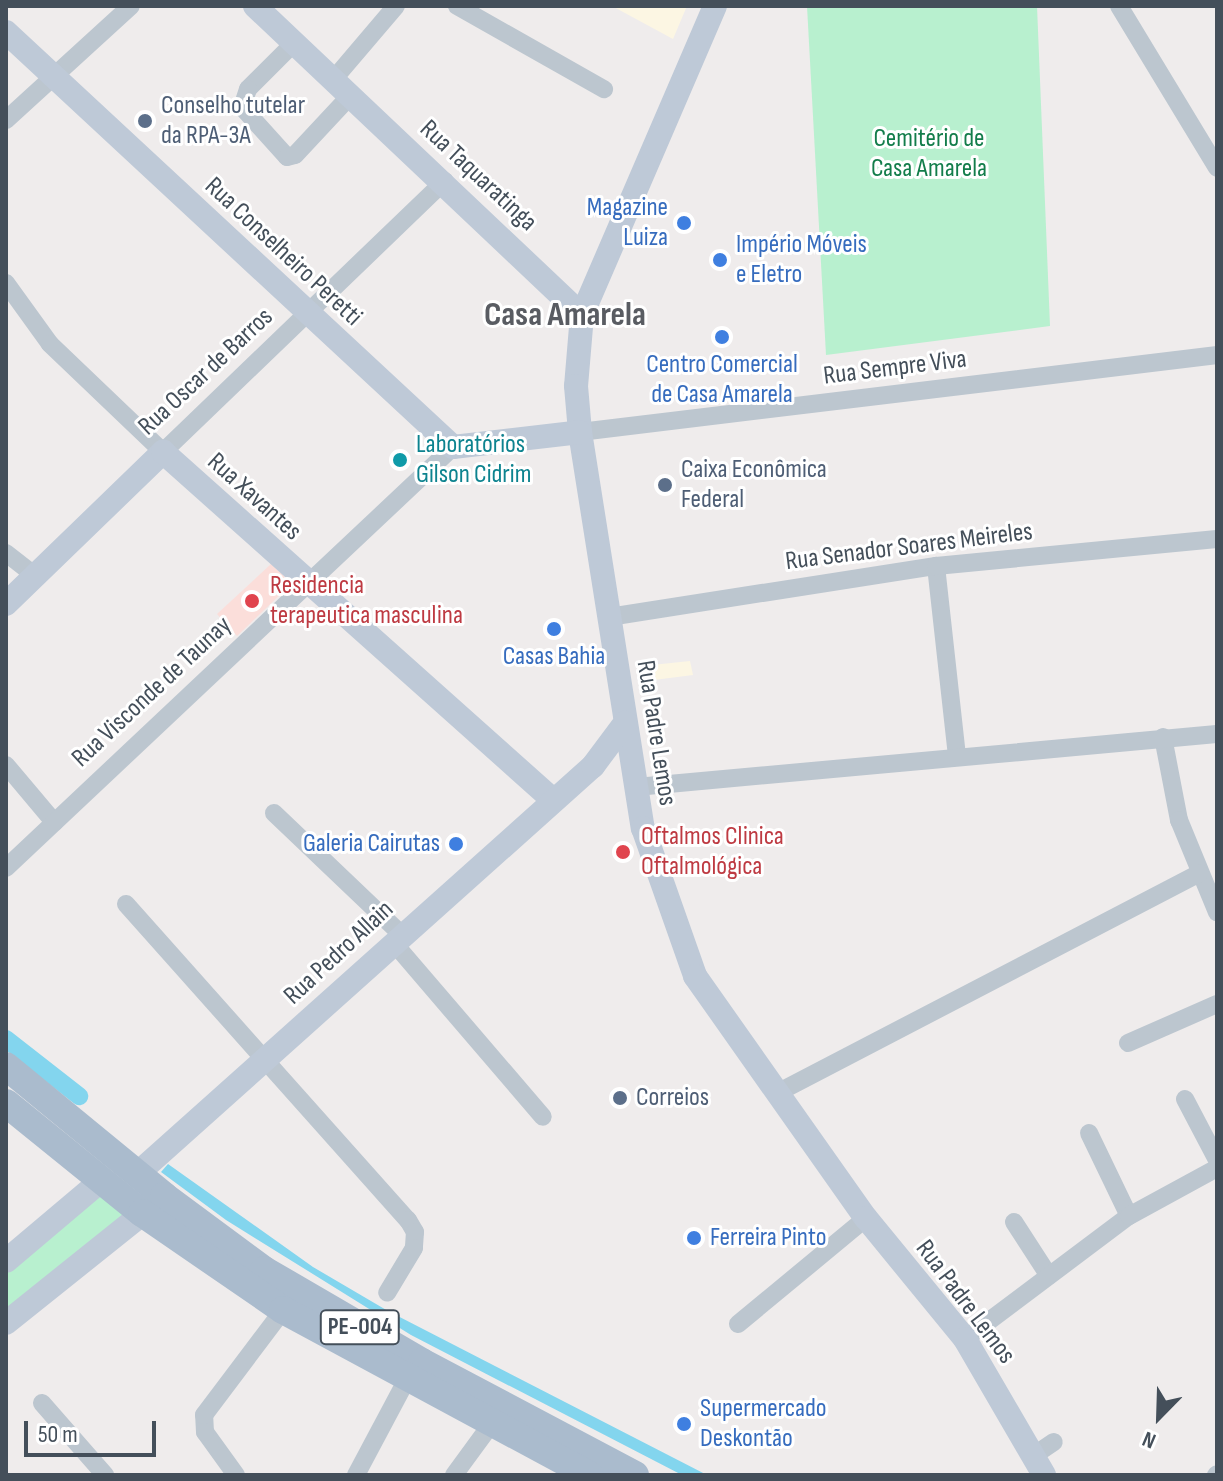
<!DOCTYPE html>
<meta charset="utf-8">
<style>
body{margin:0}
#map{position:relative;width:1223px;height:1481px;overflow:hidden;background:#efecec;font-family:"Sofia Sans Condensed",sans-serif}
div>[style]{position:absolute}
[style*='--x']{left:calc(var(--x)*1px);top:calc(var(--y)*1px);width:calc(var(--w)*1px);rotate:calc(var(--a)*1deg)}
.commercial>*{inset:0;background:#fcf6e3}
.medical>*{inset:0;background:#fbdeda}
.green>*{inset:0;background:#b8f0cf}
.water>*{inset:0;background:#83d5ee}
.canal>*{height:18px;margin:-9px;padding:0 9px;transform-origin:9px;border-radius:9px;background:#83d5ee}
.street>*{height:18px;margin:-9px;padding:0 9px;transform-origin:9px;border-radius:9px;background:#bcc6cf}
.secondary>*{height:24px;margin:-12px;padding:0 12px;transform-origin:12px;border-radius:12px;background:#bec9d7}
.primary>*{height:28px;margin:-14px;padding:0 14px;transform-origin:14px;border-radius:14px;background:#aabbcd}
.dots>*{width:22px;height:22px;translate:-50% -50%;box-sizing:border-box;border:4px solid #fff;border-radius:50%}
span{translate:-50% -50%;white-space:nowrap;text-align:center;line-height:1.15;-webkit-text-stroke:6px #fff;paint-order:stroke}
.shield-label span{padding:2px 6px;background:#fff;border:2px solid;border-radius:6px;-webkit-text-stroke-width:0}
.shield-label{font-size:24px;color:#444f5a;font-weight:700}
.service-label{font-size:26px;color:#4e5e75}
.left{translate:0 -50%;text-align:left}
.park-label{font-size:26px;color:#137d4b}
.street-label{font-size:26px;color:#444f5a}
.shop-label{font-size:26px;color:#366cbe}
.right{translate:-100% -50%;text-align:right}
.culture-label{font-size:26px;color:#0d838f}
.health-label{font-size:26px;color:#be3a42}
.district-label{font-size:34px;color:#595c62;font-weight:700}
.frame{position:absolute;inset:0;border:8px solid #444f5a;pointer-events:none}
.north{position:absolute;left:1119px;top:1377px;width:80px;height:80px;-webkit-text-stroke:6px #fff;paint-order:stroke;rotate:203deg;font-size:22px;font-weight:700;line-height:32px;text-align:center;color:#444f5a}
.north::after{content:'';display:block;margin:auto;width:28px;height:36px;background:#444f5a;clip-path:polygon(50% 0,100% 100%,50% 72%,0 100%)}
.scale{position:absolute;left:24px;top:1421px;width:132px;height:36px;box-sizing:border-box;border:4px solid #444f5a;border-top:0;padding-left:10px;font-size:24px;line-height:28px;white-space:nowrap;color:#444f5a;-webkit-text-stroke:6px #fff;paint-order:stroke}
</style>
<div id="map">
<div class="commercial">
<div style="clip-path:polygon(612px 6px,687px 6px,673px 39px)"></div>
<div style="clip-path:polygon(690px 661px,693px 675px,654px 680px,652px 665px)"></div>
</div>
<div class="medical">
<div style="clip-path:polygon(271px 564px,287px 579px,287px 588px,237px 636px,217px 614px)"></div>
</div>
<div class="green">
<div style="clip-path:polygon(807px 6px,1037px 6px,1050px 326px,826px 355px)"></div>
<div style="clip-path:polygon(102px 1189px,130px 1210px,6px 1318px,6px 1270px)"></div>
</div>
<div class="water">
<div style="clip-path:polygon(168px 1164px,313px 1267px,388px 1311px,707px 1475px,682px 1475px,411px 1335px,226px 1220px,161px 1172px)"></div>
</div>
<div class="canal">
<div style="--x:6;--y:1039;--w:93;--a:38"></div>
</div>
<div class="street">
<div style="--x:457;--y:6;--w:169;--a:29.5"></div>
<div style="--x:1119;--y:6;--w:189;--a:58.8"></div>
<div style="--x:294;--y:43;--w:65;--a:135"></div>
<div style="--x:248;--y:89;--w:19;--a:108"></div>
<div style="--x:242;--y:107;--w:67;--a:48"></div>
<div style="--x:287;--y:157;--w:8;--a:-14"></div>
<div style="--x:295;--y:155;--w:81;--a:-47"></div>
<div style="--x:333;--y:80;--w:97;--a:-49.6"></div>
<div style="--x:6;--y:120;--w:169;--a:-42.4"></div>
<div style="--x:6;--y:283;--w:75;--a:54.2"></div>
<div style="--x:50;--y:344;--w:156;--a:43.7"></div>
<div style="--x:163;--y:452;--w:391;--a:-43.9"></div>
<div style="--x:580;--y:432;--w:642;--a:-6.89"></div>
<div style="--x:6;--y:553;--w:37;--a:38"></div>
<div style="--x:936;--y:566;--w:190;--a:83.7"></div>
<div style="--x:609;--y:617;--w:331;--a:-8.9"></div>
<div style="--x:936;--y:566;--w:282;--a:-5.5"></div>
<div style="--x:1163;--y:737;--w:85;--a:79.1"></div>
<div style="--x:1179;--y:820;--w:100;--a:67.6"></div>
<div style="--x:6;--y:765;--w:75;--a:49.9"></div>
<div style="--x:636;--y:787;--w:583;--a:-5.21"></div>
<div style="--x:274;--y:813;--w:175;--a:43.6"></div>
<div style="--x:6;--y:868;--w:614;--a:-43.28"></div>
<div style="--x:126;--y:904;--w:424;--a:48.3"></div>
<div style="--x:408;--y:1220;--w:14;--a:60"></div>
<div style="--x:415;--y:1232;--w:16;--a:94"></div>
<div style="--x:414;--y:1248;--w:52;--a:121"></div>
<div style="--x:393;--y:942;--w:230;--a:49.4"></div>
<div style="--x:1128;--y:1043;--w:97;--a:-23.7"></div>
<div style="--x:777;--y:1093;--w:476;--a:-27.5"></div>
<div style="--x:1185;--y:1099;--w:69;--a:62.3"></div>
<div style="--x:1089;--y:1133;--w:92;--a:64.3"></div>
<div style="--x:1014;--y:1222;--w:64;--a:57.1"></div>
<div style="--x:738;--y:1324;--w:166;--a:-39.6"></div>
<div style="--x:965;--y:1339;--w:205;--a:-36.9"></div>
<div style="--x:1129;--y:1216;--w:100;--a:-28.6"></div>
<div style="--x:42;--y:1403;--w:96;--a:48.8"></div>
<div style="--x:1033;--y:1456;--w:25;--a:-34"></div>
<div style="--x:236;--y:1475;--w:53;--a:-125.8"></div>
<div style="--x:205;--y:1432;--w:17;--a:-93"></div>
<div style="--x:204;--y:1415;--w:131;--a:-53"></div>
<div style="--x:356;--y:1475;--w:109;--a:-62"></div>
<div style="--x:454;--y:1475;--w:64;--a:-53.8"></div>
<div style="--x:1216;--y:1475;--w:1;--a:-45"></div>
</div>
<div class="secondary">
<div style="--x:255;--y:6;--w:450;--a:43.4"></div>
<div style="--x:715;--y:6;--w:336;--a:113.3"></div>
<div style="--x:582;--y:315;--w:71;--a:94.8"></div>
<div style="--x:576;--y:386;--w:46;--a:85"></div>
<div style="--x:580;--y:432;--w:401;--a:81"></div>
<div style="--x:643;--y:828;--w:157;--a:70.6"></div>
<div style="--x:695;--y:976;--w:296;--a:54.8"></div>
<div style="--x:866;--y:1218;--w:156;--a:50.7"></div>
<div style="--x:965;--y:1339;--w:157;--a:59.8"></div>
<div style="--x:6;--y:32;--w:610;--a:42.87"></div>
<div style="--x:453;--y:447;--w:128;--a:-6.7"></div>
<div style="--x:6;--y:604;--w:219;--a:-44.1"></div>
<div style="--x:163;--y:452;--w:523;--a:41.74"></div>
<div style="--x:137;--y:1174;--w:612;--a:-41.82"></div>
<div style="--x:593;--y:766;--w:54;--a:-53.3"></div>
<div style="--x:6;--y:1261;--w:126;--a:-40.2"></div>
<div style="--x:6;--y:1323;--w:193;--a:-38.7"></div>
</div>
<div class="primary">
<div style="--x:6;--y:1066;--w:205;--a:39.4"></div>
<div style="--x:164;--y:1196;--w:124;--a:36.5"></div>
<div style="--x:264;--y:1270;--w:183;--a:30.2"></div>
<div style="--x:422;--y:1362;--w:241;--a:27.9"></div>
<div style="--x:6;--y:1103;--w:175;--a:39"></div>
<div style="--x:142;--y:1213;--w:171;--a:34.5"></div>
<div style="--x:283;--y:1310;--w:348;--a:28.3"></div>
</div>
<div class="dots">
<div style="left:145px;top:121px;background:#5c6f8a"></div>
<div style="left:684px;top:223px;background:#3f7fe0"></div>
<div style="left:720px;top:260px;background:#3f7fe0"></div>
<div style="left:722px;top:337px;background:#3f7fe0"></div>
<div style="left:400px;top:460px;background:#0f9aa8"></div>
<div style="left:665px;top:485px;background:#5c6f8a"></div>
<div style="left:252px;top:601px;background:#e0444e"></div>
<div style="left:554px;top:629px;background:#3f7fe0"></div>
<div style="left:456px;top:844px;background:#3f7fe0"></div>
<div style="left:623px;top:852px;background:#e0444e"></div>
<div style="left:620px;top:1098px;background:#5c6f8a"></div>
<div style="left:694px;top:1238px;background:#3f7fe0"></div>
<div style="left:684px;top:1424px;background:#3f7fe0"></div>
</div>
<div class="shield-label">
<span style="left:360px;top:1327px">PE-004</span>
</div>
<div class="service-label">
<span class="left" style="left:161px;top:121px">Conselho tutelar<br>da RPA-3A</span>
<span class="left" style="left:681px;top:485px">Caixa Econômica<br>Federal</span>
<span class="left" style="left:636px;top:1098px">Correios</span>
</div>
<div class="park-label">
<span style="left:929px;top:154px">Cemitério de<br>Casa Amarela</span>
</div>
<div class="street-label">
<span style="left:478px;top:176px;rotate:43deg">Rua Taquaratinga</span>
<span style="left:283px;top:252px;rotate:43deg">Rua Conselheiro Peretti</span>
<span style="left:895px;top:368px;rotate:-7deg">Rua Sempre Viva</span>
<span style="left:206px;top:372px;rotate:-43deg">Rua Oscar de Barros</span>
<span style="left:254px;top:497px;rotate:42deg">Rua Xavantes</span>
<span style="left:909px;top:547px;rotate:-7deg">Rua Senador Soares Meireles</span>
<span style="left:152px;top:692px;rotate:-43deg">Rua Visconde de Taunay</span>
<span style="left:656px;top:733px;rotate:81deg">Rua Padre Lemos</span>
<span style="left:339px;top:953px;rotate:-43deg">Rua Pedro Allain</span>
<span style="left:965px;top:1302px;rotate:53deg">Rua Padre Lemos</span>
</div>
<div class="shop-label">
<span class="right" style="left:668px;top:223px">Magazine<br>Luiza</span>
<span class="left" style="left:736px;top:260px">Império Móveis<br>e Eletro</span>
<span style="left:722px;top:380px">Centro Comercial<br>de Casa Amarela</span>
<span style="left:554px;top:657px">Casas Bahia</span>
<span class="right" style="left:440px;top:844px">Galeria Cairutas</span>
<span class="left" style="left:710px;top:1238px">Ferreira Pinto</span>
<span class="left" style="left:700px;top:1424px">Supermercado<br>Deskontão</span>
</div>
<div class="culture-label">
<span class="left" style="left:416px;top:460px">Laboratórios<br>Gilson Cidrim</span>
</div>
<div class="health-label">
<span class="left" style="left:270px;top:601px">Residencia<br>terapeutica masculina</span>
<span class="left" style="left:641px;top:852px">Oftalmos Clinica<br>Oftalmológica</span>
</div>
<div class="district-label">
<span style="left:565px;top:315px">Casa Amarela</span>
</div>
<div class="frame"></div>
<div class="north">N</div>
<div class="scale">50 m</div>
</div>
